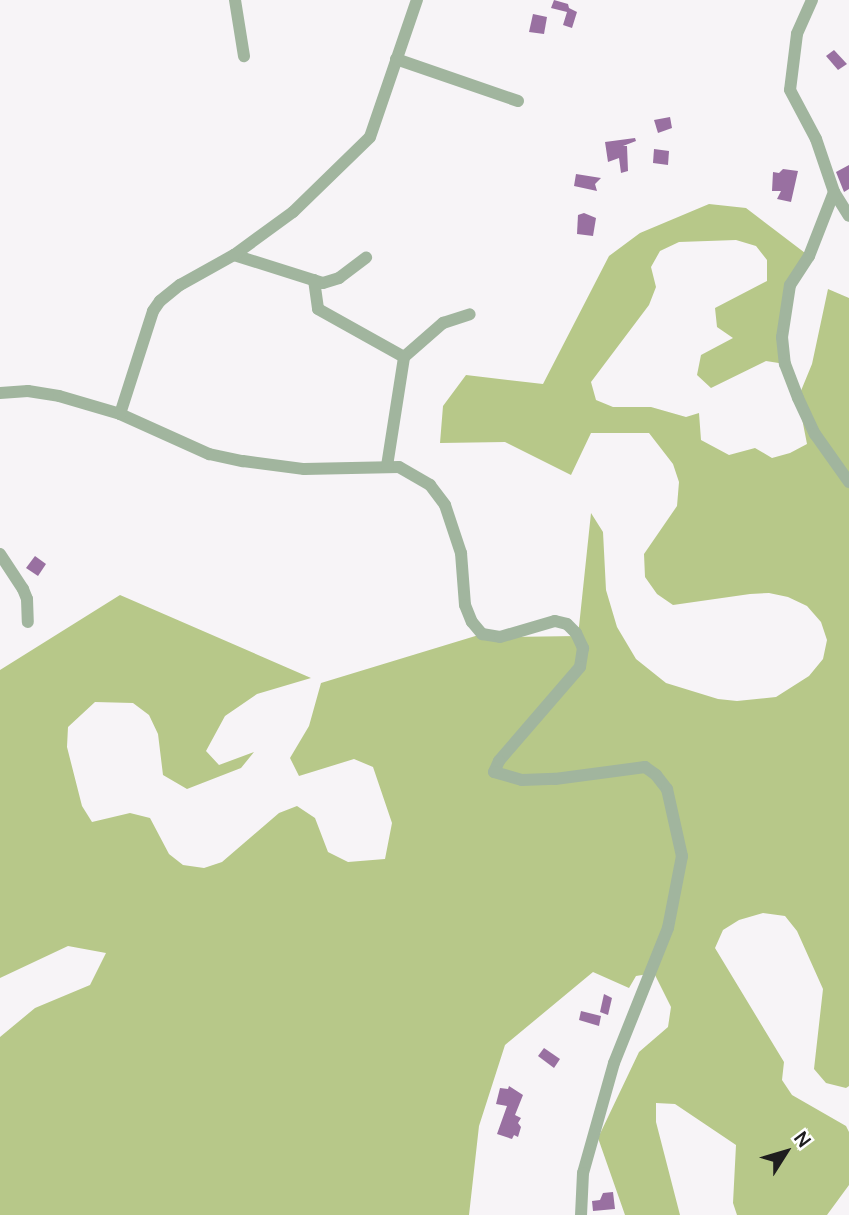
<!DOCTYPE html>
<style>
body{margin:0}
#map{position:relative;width:849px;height:1215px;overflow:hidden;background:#f7f4f7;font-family:Manrope,sans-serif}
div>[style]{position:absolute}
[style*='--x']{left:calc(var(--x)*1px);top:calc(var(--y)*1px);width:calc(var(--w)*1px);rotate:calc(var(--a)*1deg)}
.forest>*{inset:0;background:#b7c889}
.building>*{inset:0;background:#9970a1}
.minor>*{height:12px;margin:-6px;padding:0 6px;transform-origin:6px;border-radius:6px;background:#a1b59e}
span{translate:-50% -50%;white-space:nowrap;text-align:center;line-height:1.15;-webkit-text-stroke:5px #fff;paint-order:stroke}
.north{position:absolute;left:751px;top:1117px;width:70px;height:70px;-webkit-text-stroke:5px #fff;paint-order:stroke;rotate:53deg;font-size:19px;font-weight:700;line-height:28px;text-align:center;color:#1e1d1e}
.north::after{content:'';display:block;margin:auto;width:24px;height:32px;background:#1e1d1e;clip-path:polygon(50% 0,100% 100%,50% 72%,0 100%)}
</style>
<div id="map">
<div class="forest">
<div style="clip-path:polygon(709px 204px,746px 208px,809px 256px,790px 286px,785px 364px,766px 361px,711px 388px,697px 375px,701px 355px,733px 338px,717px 327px,715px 308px,767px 281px,767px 260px,756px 246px,736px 240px,679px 242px,660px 251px,651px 267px,656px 287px,649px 305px,591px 382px,596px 400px,613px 407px,651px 407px,686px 417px,699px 413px,701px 440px,729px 455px,755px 448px,772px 458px,790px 453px,807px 444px,798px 398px,812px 364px,828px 289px,849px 298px,849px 1086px,846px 1088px,826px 1083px,814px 1069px,823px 989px,797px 931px,785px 916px,763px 913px,739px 920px,723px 930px,715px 948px,784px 1062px,782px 1080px,792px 1095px,846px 1126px,849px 1132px,849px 1185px,827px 1215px,737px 1215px,733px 1203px,736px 1145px,675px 1104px,656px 1103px,656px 1122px,680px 1215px,625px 1215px,598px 1138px,639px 1052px,668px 1027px,671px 1007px,654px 973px,636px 976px,629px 988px,593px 972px,505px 1045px,479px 1126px,469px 1215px,0 1215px,0 1037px,35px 1008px,90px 985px,106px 953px,68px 946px,0 978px,0 670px,120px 595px,311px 678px,257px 694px,225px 716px,206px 751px,219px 765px,254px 752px,241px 768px,187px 789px,163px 775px,158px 734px,149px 715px,133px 703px,95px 702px,68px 727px,67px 747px,82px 806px,92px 822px,130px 813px,150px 818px,169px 854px,183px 865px,204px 868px,222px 862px,279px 813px,297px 806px,315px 818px,328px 852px,348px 862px,385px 859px,392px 823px,373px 767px,354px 759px,299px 776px,290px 758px,309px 726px,321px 683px,482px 634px,500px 637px,578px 636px,591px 513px,603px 532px,606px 590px,617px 627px,636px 659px,666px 683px,718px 699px,737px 701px,776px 697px,809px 676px,823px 659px,827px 640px,821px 622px,807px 606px,788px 597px,769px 593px,750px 594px,673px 605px,657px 594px,645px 577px,644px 554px,677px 506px,679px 482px,673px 464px,649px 433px,591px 433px,571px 475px,505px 442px,440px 443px,443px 406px,466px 375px,543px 384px,609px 256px,640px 233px)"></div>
</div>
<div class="building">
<div style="clip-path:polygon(554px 0,568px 4px,569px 8px,577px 12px,572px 28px,563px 25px,567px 12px,551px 8px)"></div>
<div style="clip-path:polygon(533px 14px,547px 17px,544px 34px,529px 32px)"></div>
<div style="clip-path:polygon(834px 50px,847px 64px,838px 70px,826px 56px)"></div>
<div style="clip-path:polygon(670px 117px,672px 128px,658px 133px,654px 120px)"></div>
<div style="clip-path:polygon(635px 138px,636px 141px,623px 146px,627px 146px,628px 171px,621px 173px,619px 158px,608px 162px,605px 142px)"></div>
<div style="clip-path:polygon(654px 149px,669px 151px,668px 165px,653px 163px)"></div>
<div style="clip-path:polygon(849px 165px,849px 189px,844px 192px,836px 172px)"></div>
<div style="clip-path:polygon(783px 169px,798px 171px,791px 202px,777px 199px,781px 191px,772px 191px,773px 172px,779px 173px)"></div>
<div style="clip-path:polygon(576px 174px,601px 178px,595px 184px,597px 191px,574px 186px)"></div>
<div style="clip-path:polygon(584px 213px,596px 218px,593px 236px,577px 234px,578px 215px)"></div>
<div style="clip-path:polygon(35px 556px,46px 564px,38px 576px,26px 568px)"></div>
<div style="clip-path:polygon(604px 994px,612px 998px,608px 1015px,600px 1012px)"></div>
<div style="clip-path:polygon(581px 1011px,601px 1016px,599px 1026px,579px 1020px)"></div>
<div style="clip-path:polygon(544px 1048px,560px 1059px,554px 1068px,538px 1056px)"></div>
<div style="clip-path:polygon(509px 1086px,523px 1095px,515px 1115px,521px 1118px,518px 1123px,521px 1127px,518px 1137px,514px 1135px,512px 1139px,497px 1134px,507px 1106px,496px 1104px,500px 1088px,508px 1089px)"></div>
<div style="clip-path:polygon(613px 1192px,615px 1209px,593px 1211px,592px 1201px,600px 1200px,603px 1193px)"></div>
</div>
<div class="minor">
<div style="--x:235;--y:0;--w:57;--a:80.9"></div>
<div style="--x:812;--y:0;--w:37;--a:114"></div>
<div style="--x:797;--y:34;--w:56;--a:97.1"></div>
<div style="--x:790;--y:90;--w:55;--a:62"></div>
<div style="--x:816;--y:139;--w:56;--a:71.2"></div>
<div style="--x:834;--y:192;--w:28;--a:58"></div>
<div style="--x:396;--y:59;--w:129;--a:19"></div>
<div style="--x:834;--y:192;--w:69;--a:111.3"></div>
<div style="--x:809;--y:256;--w:35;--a:123"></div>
<div style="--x:790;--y:285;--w:53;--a:98.7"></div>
<div style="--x:782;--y:337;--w:27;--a:84"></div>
<div style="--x:785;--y:364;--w:36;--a:69"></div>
<div style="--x:798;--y:398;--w:40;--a:65"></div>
<div style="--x:815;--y:434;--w:59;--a:54.7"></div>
<div style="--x:234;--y:255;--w:93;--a:17.5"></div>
<div style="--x:323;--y:283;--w:17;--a:-17"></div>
<div style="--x:339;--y:278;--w:34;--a:-37"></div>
<div style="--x:314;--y:280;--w:29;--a:82"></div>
<div style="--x:318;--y:309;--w:98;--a:29.2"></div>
<div style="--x:0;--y:393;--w:28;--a:-4"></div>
<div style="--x:28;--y:391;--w:31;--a:9"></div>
<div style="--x:59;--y:396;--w:64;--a:16.4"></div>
<div style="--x:120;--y:414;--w:98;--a:24.2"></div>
<div style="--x:209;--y:454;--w:35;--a:12"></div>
<div style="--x:243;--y:461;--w:62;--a:7.5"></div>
<div style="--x:304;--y:469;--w:95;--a:-1.2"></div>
<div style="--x:399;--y:467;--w:36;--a:30"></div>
<div style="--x:430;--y:485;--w:25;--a:53"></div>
<div style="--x:445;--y:505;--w:51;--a:71.6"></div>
<div style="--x:461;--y:553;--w:52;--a:85.6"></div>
<div style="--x:465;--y:605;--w:18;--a:68"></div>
<div style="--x:472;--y:622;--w:16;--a:50"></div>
<div style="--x:482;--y:634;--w:18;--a:9"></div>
<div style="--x:500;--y:637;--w:57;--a:-16.2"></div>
<div style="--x:555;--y:621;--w:12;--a:14"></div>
<div style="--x:567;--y:624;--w:13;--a:45"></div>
<div style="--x:576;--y:633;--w:17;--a:65"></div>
<div style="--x:583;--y:648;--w:19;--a:99"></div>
<div style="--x:580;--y:667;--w:124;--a:130.8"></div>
<div style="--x:499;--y:761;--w:12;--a:114"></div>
<div style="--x:494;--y:772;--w:29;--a:16"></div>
<div style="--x:522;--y:780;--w:33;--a:-2"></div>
<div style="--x:555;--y:779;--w:91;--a:-7.6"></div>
<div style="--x:645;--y:767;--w:14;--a:36"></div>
<div style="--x:656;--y:775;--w:18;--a:52"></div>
<div style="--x:667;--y:789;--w:69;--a:77.4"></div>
<div style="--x:682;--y:856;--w:73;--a:101"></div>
<div style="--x:668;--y:928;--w:145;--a:111.8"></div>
<div style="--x:614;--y:1063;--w:114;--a:105.7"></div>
<div style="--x:583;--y:1173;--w:42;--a:92.7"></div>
<div style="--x:120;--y:414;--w:108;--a:-72.2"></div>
<div style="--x:153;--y:311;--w:12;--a:-55"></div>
<div style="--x:160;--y:301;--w:26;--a:-39"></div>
<div style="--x:180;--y:285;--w:62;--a:-29.1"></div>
<div style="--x:234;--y:255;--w:73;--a:-36.1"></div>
<div style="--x:293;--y:212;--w:107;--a:-44.2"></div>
<div style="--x:370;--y:137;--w:145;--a:-71.1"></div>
<div style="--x:387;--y:466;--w:110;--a:-81.1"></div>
<div style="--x:404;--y:357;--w:52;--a:-41.1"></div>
<div style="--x:443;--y:323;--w:28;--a:-18"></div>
<div style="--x:0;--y:554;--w:42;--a:56.7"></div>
<div style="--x:23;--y:589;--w:11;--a:68"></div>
<div style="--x:27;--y:599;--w:23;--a:88"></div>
</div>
<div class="north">N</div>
</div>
